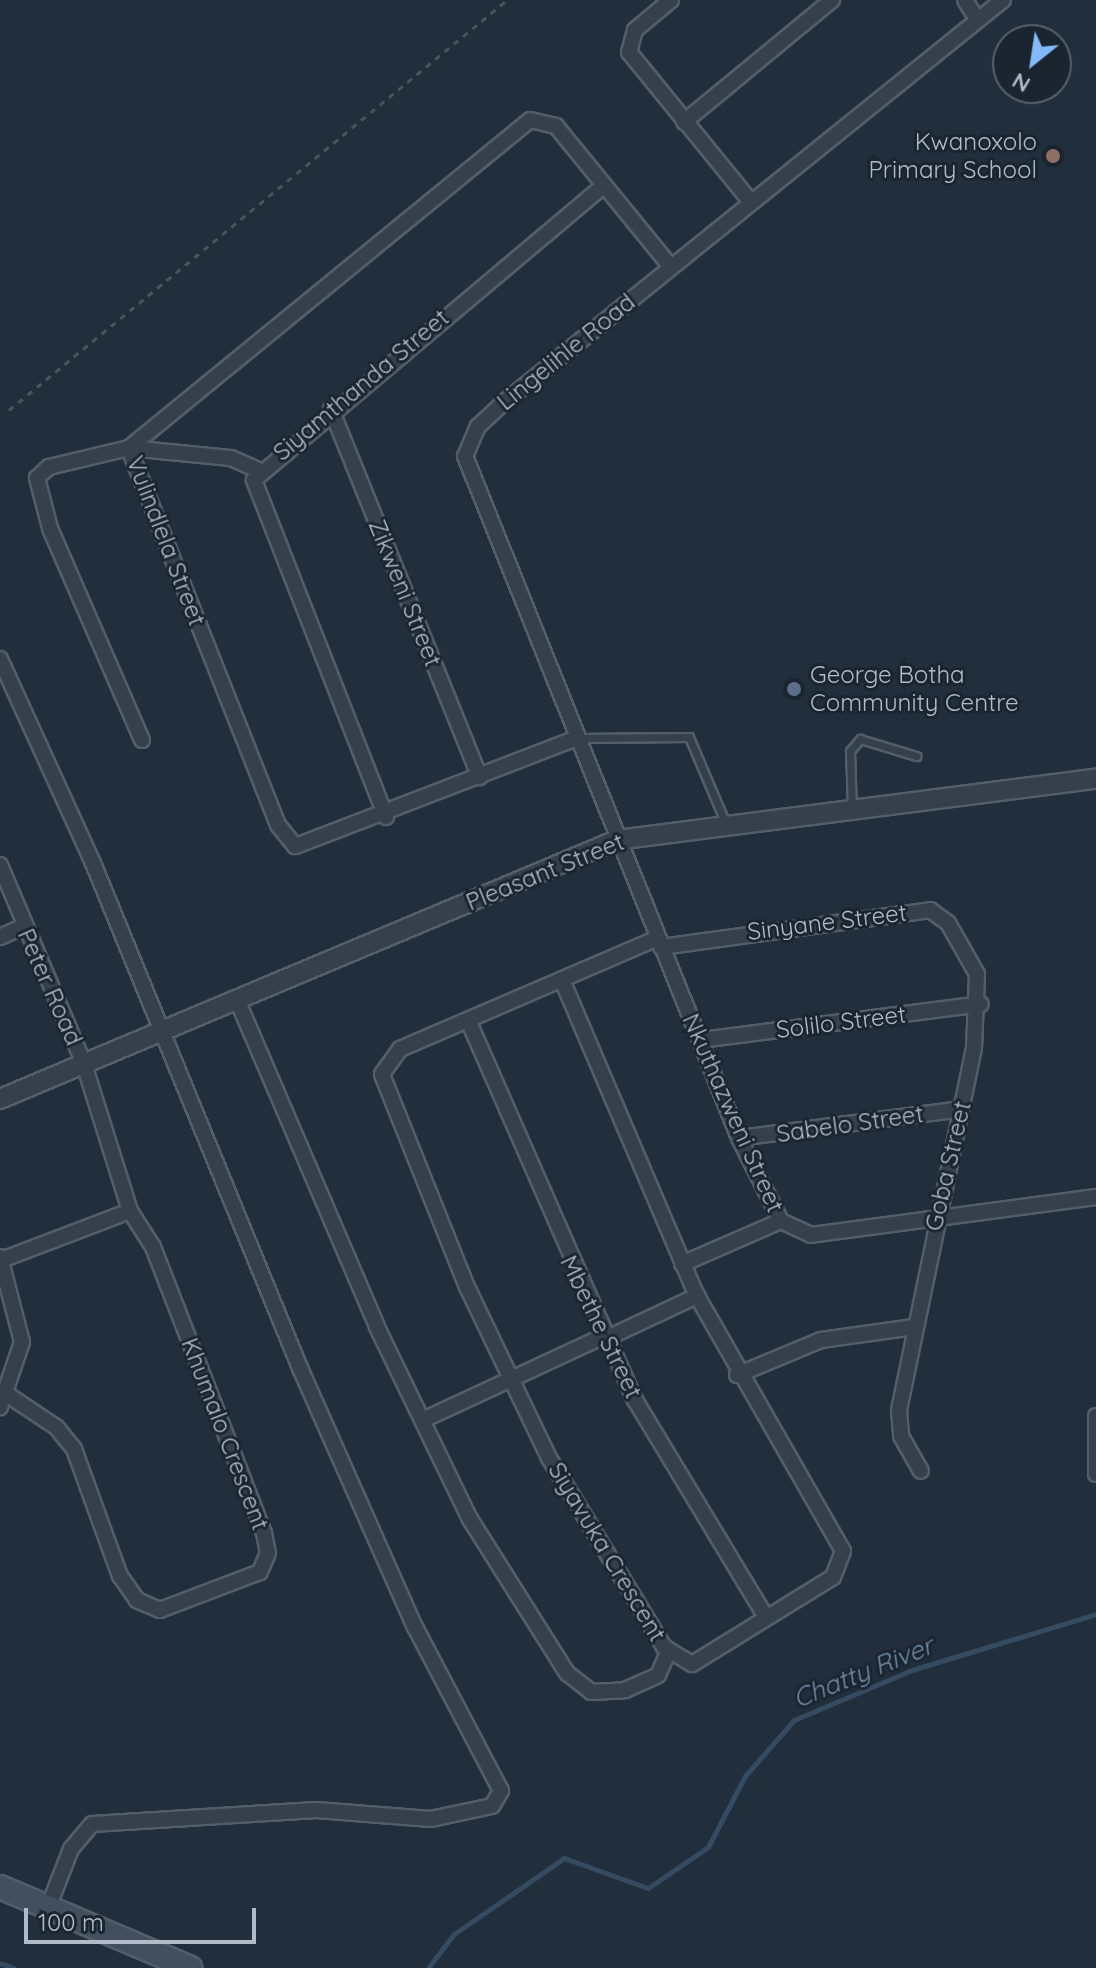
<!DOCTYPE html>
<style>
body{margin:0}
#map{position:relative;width:1096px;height:1968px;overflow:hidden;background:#212e3b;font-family:Quicksand,sans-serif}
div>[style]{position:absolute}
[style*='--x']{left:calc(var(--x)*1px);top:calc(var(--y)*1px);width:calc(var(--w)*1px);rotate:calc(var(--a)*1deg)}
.stream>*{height:5px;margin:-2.5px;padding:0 2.5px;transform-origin:2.5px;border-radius:2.5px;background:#354b62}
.path>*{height:3px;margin-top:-1.5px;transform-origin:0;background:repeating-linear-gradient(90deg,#415859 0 6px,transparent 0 12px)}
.roads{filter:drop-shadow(2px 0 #535e69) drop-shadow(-2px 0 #535e69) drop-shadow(0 2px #535e69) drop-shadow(0 -2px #535e69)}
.service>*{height:7px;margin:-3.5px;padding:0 3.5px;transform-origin:3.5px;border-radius:3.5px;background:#35404b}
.minor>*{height:14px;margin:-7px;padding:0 7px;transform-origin:7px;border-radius:7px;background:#35404b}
.tertiary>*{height:18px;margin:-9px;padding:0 9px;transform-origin:9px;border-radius:9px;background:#35404b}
.secondary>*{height:22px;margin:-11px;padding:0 11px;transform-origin:11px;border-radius:11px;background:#434f5e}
.dots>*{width:22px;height:22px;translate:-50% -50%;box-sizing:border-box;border:4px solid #1b252f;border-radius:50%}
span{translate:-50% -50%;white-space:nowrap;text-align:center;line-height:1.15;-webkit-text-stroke:6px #1b252f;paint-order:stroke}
.poi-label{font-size:24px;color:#b0bbc7}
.right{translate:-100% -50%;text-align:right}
.left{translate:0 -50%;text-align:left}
.street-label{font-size:24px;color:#b0bbc7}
.water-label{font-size:26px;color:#708dab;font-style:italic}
.north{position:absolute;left:992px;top:24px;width:80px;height:80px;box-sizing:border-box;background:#1b252f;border:2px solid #57616c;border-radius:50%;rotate:210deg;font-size:22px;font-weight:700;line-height:32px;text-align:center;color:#b0bbc7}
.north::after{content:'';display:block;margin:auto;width:28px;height:36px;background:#83b9f9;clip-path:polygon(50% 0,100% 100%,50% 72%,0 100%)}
.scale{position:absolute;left:24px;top:1908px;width:232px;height:36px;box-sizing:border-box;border:4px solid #b0bbc7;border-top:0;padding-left:10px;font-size:24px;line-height:28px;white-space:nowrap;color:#b0bbc7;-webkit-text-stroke:6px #1b252f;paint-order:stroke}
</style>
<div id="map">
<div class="stream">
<div style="--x:0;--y:1963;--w:15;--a:20"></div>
<div style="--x:428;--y:1968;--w:43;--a:-52.6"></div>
<div style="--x:454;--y:1934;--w:134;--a:-34.6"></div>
<div style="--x:564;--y:1858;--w:89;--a:19.7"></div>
<div style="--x:648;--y:1888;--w:73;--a:-34.3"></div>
<div style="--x:708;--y:1847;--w:80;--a:-62.5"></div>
<div style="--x:745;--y:1776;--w:74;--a:-48.8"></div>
<div style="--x:794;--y:1720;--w:128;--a:-23"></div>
<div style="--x:912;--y:1670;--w:192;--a:-16.9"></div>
</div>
<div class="path">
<div style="--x:9;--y:410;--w:645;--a:-39.46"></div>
</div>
<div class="roads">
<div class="service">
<div style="--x:579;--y:738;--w:110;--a:-0.5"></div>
<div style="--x:689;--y:737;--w:95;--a:67"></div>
<div style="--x:852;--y:808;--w:57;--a:-92"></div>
<div style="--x:850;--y:751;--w:16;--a:-50"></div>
<div style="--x:860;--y:739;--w:59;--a:16.9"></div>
</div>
<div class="minor">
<div style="--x:671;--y:0;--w:47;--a:140.2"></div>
<div style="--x:635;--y:30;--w:23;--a:105"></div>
<div style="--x:629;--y:52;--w:193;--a:50.9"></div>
<div style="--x:965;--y:0;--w:22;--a:58"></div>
<div style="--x:1003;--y:0;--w:644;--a:141.12"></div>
<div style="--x:502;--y:404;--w:33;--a:137"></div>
<div style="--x:478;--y:426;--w:33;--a:113"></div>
<div style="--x:465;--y:456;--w:735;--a:68.11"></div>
<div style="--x:739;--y:1138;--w:93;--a:63.2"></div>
<div style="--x:781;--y:1221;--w:33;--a:25"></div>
<div style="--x:811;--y:1235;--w:288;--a:-7.6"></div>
<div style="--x:684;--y:122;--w:192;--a:-39.5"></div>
<div style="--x:331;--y:409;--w:397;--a:68"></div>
<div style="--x:0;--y:659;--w:224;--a:65.5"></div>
<div style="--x:93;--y:863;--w:546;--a:67.71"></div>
<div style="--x:300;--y:1368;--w:283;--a:66.1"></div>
<div style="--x:415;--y:1627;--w:185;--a:62.3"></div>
<div style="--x:501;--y:1791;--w:17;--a:121"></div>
<div style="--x:492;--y:1806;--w:62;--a:168"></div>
<div style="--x:431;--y:1819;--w:115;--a:-175.5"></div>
<div style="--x:316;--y:1810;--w:224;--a:176.4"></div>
<div style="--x:92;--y:1824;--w:33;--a:130"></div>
<div style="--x:71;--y:1849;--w:63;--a:111.3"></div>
<div style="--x:577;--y:738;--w:302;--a:159"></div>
<div style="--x:295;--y:846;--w:27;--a:-129"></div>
<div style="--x:278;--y:825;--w:405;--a:-111.6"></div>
<div style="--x:129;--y:448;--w:518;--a:-39.28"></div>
<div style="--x:530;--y:120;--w:27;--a:13"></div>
<div style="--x:556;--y:126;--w:182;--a:50.8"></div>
<div style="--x:142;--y:740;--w:231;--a:-113.5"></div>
<div style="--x:50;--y:528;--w:52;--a:-104.6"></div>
<div style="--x:37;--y:478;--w:16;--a:-43"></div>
<div style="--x:49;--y:467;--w:82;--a:-13.4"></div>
<div style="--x:129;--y:448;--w:102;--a:5.6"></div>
<div style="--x:231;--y:458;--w:32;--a:24"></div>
<div style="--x:386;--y:817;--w:362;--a:-111.4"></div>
<div style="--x:254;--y:480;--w:456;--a:-40.1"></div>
<div style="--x:0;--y:865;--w:216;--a:67.1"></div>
<div style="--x:84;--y:1064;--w:154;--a:72.6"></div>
<div style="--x:130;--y:1211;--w:43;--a:57.4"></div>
<div style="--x:153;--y:1247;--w:307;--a:68.8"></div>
<div style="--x:264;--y:1533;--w:20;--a:79"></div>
<div style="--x:268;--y:1553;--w:21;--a:113"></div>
<div style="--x:260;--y:1572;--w:107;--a:159.2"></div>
<div style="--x:160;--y:1610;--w:25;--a:-157"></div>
<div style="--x:137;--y:1600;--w:29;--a:-125"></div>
<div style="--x:120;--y:1576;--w:135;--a:-109.9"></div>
<div style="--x:74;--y:1449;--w:28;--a:-129"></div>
<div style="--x:56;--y:1427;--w:58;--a:-146.3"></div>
<div style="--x:0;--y:937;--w:24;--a:-24"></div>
<div style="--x:661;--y:947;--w:272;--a:-7.8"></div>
<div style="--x:930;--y:910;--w:22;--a:36"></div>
<div style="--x:948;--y:923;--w:59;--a:60.4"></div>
<div style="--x:977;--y:974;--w:74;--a:92.3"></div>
<div style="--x:974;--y:1048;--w:371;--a:101.7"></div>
<div style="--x:899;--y:1411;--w:25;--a:85"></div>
<div style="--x:901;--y:1436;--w:40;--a:60.3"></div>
<div style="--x:562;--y:980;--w:344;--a:66.9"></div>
<div style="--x:697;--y:1296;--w:294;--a:60.2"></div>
<div style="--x:843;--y:1551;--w:28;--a:111"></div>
<div style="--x:833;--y:1577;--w:166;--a:148.3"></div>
<div style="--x:692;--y:1664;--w:33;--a:-149"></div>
<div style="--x:664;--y:1647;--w:221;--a:-121.3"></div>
<div style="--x:549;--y:1458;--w:190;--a:-115.6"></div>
<div style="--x:467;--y:1287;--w:229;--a:-111.8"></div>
<div style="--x:382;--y:1074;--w:31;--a:-54"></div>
<div style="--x:400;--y:1049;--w:281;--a:-23.3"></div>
<div style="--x:238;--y:1002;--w:353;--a:66.8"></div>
<div style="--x:377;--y:1327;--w:213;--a:64.2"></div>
<div style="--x:470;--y:1519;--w:182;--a:57.8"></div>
<div style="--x:567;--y:1673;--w:31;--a:38"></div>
<div style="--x:591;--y:1692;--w:34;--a:-3"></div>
<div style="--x:625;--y:1690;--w:36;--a:-24"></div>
<div style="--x:658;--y:1675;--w:24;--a:-66"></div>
<div style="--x:468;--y:1020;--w:415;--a:66.3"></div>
<div style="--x:635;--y:1400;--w:253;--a:58.9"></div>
<div style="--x:701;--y:1040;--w:282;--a:-7.3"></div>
<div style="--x:739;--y:1138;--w:224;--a:-7.4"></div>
<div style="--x:0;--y:1257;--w:88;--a:75.5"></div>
<div style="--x:22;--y:1342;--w:69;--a:108.7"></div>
<div style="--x:1;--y:1260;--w:138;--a:-20.8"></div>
<div style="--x:682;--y:1264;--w:108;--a:-23.5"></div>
<div style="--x:605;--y:1339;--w:102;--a:-25.1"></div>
<div style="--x:737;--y:1375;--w:91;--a:-22.6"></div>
<div style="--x:821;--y:1340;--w:94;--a:-8"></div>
<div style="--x:1096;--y:1416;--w:58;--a:90"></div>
<div style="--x:423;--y:1420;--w:200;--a:-24.9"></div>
</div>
<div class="tertiary">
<div style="--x:0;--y:1099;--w:669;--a:-22.77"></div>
<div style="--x:617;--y:840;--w:483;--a:-7.3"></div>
</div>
<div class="secondary">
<div style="--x:0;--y:1887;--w:207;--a:23"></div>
</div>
</div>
<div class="dots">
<div style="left:1053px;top:156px;background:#8d6e63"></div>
<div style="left:794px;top:689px;background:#5c6f8a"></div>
</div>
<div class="poi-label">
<span class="right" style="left:1037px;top:156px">Kwanoxolo<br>Primary School</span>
<span class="left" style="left:810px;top:689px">George Botha<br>Community Centre</span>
</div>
<div class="street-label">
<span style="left:566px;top:352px;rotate:-39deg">Lingelihle Road</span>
<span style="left:361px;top:385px;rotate:-40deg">Siyamthanda Street</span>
<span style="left:166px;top:541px;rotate:69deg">Vulindlela Street</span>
<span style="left:405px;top:593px;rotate:68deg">Zikweni Street</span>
<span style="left:545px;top:872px;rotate:-22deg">Pleasant Street</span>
<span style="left:827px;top:922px;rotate:-7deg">Sinyane Street</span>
<span style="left:50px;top:987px;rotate:66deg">Peter Road</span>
<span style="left:841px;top:1022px;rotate:-7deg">Solilo Street</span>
<span style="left:733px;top:1113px;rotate:66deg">Nkuthazweni Street</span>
<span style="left:850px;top:1124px;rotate:-8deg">Sabelo Street</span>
<span style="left:948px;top:1166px;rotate:-77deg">Goba Street</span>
<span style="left:601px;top:1327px;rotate:64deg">Mbethe Street</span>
<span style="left:225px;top:1434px;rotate:69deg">Khumalo Crescent</span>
<span style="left:607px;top:1552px;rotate:59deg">Siyavuka Crescent</span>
</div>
<div class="water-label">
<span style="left:863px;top:1672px;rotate:-22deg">Chatty River</span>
</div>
<div class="north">N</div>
<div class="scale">100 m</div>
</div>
